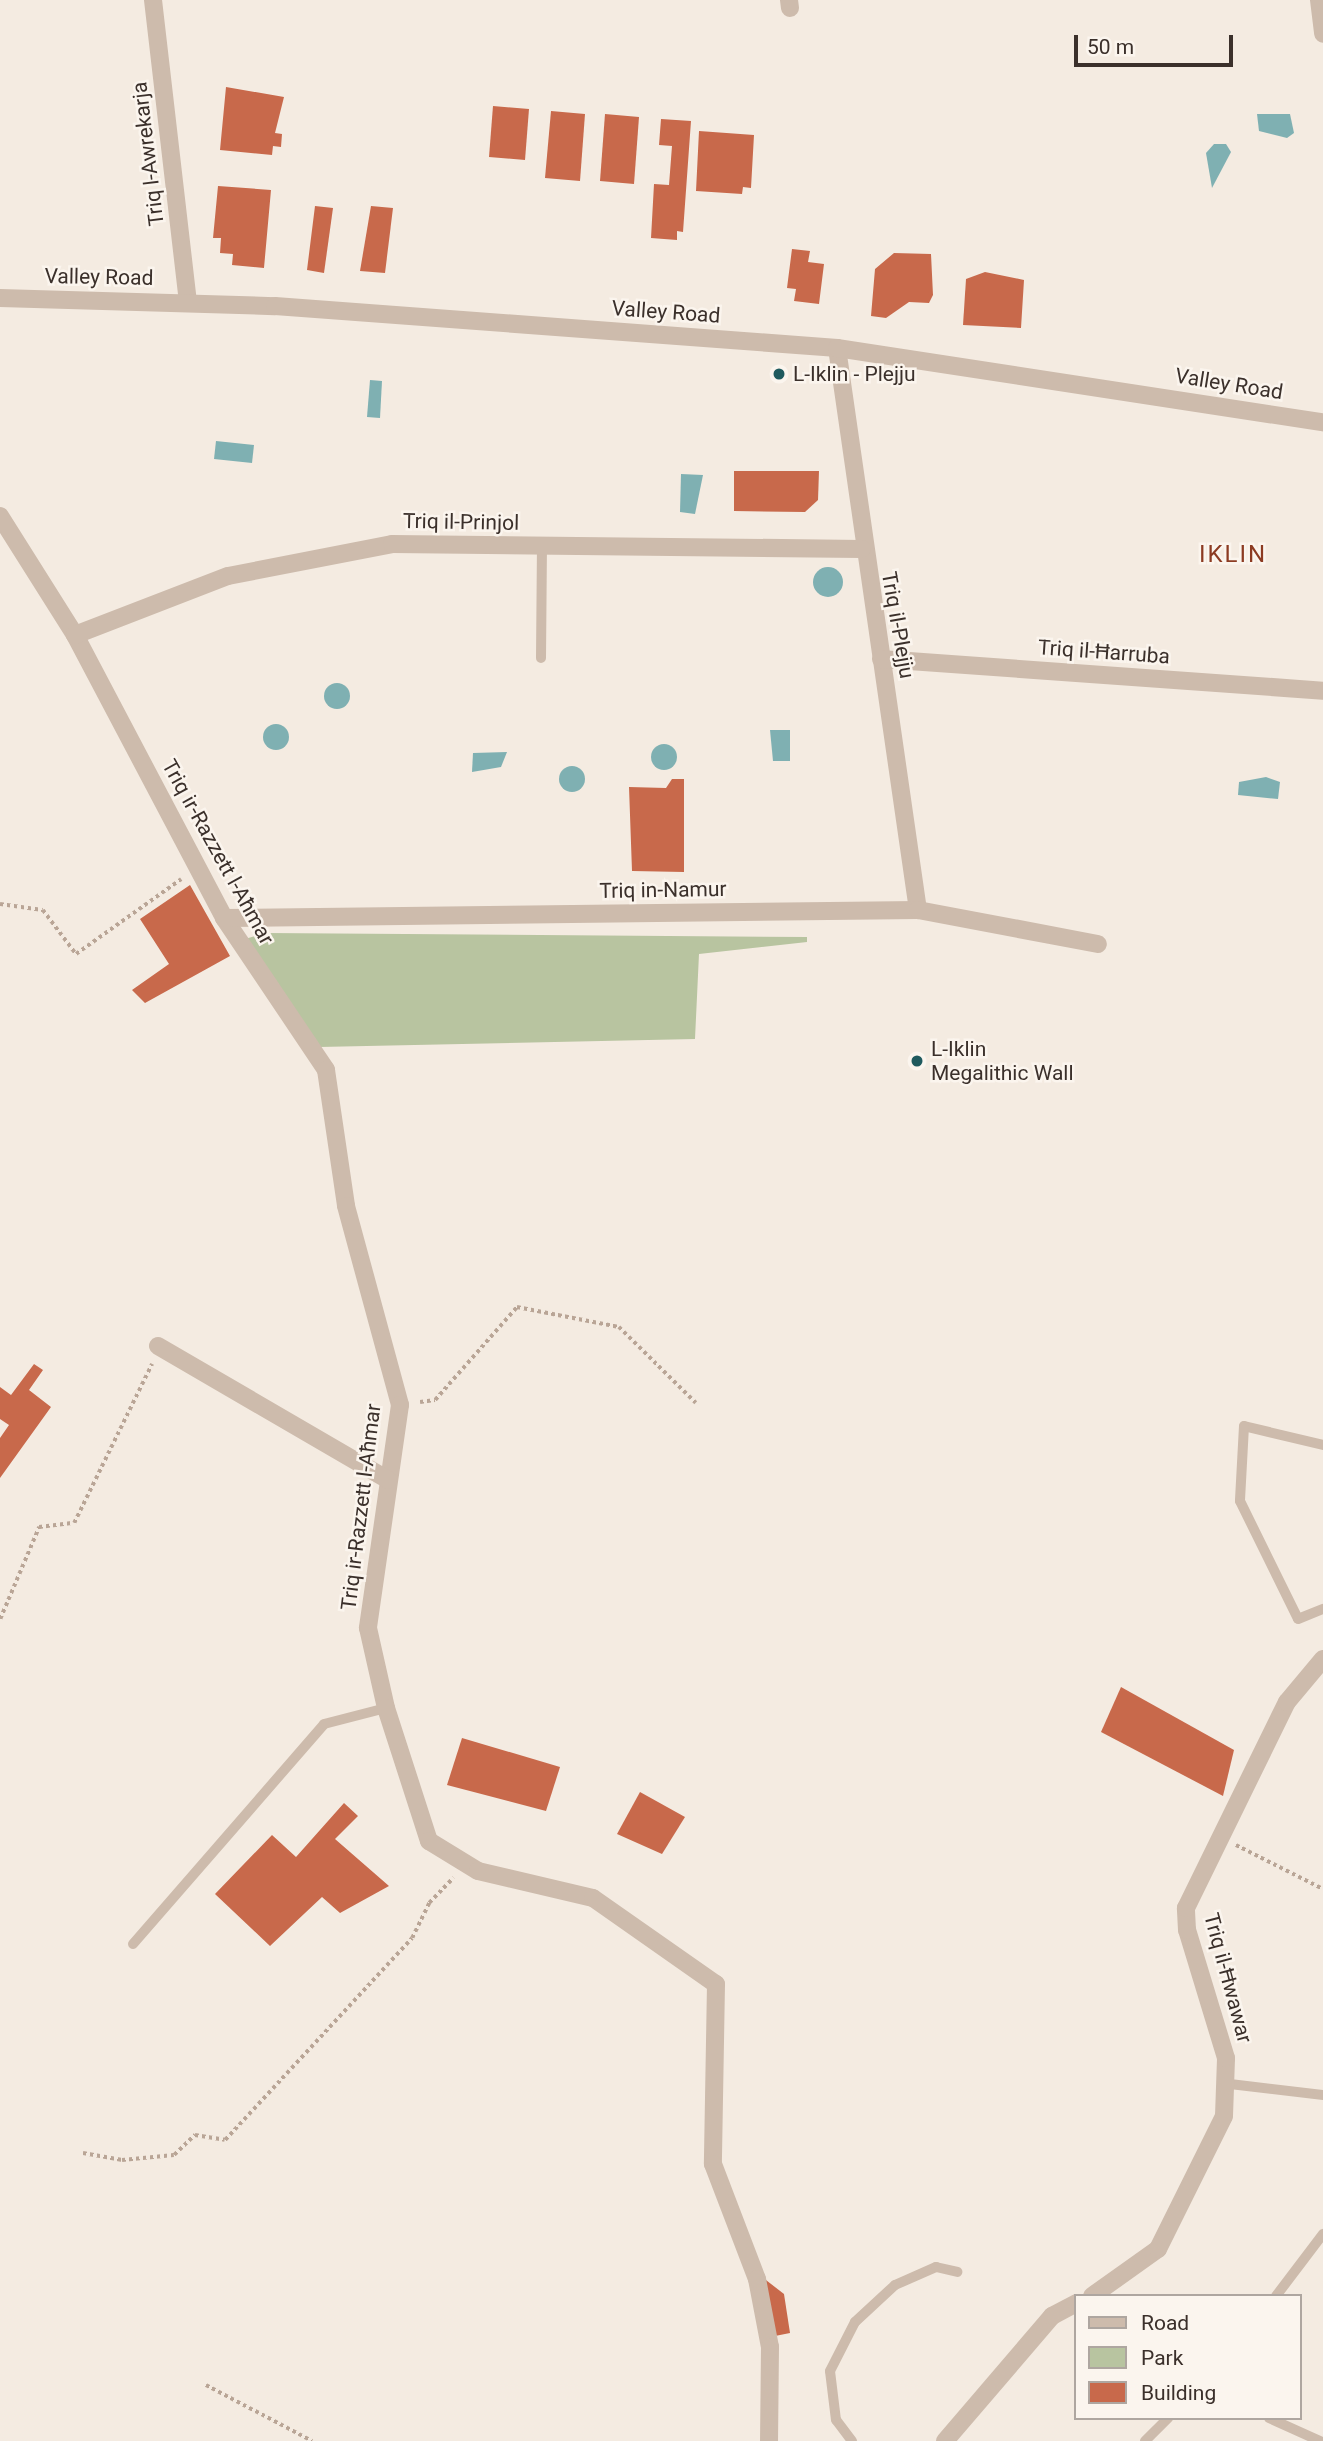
<!DOCTYPE html>
<meta charset="utf-8">
<style>
body{margin:0}
#map{position:relative;width:1323px;height:2441px;overflow:hidden;background:#f4ebe1;font-family:Roboto,sans-serif}
div>[style]{position:absolute}
[style*='--x']{left:calc(var(--x)*1px);top:calc(var(--y)*1px);width:calc(var(--w)*1px);rotate:calc(var(--a)*1deg)}
.green>*{inset:0;background:#b8c4a0}
.water>*{inset:0;background:#7fb0b2}
.round{border-radius:50%}
.building>*{inset:0;background:#c8694b}
.path>*{height:3.5px;margin-top:-1.75px;transform-origin:0;background:repeating-linear-gradient(90deg,#b9a596 0 3.5px,transparent 0 7px)}
.service>*{height:10px;margin:-5px;padding:0 5px;transform-origin:5px;border-radius:5px;background:#cdbbac}
.minor>*{height:18px;margin:-9px;padding:0 9px;transform-origin:9px;border-radius:9px;background:#cdbbac}
.tertiary>*{height:18px;margin:-9px;padding:0 9px;transform-origin:9px;border-radius:9px;background:#cdbbac}
.dots>*{width:19px;height:19px;translate:-50% -50%;box-sizing:border-box;border:4px solid #fbf5ee;border-radius:50%}
span{translate:-50% -50%;white-space:nowrap;text-align:center;line-height:1.15;-webkit-text-stroke:5px #fbf5ee;paint-order:stroke}
.street-label{font-size:21px;color:#3b302b}
.poi-label{font-size:21px;color:#3b302b}
.left{translate:0 -50%;text-align:left}
.quarter-label{font-size:24px;color:#8c3b22;letter-spacing:2px}
.legend{position:absolute;left:1074px;top:2294px;width:228px;height:126px;box-sizing:border-box;background:#fbf5ee;border:2px solid #aea6a0;margin:0;padding:9px 12px;list-style:none;font-size:21px;color:#3b302b}
.legend li{display:flex;align-items:center;gap:14px;height:35px}
.legend b{width:35px;border:2px solid #aea6a0}
.scale{position:absolute;left:1074px;top:35px;width:159px;height:32px;box-sizing:border-box;border:4px solid #3b302b;border-top:0;padding-left:9px;font-size:21px;line-height:24px;white-space:nowrap;color:#3b302b;-webkit-text-stroke:5px #fbf5ee;paint-order:stroke}
</style>
<div id="map">
<div class="green">
<div style="clip-path:polygon(266px 933px,807px 937px,807px 942px,699px 954px,695px 1039px,319px 1047px,245px 939px)"></div>
</div>
<div class="water">
<div style="clip-path:polygon(1257px 114px,1290px 114px,1294px 133px,1287px 138px,1259px 131px)"></div>
<div style="clip-path:polygon(1214px 144px,1226px 144px,1231px 152px,1212px 188px,1206px 153px)"></div>
<div style="clip-path:polygon(370px 380px,382px 381px,380px 418px,367px 417px)"></div>
<div style="clip-path:polygon(216px 441px,254px 445px,252px 463px,214px 459px)"></div>
<div style="clip-path:polygon(681px 474px,703px 475px,695px 514px,680px 512px)"></div>
<div class="round" style="left:813px;top:567px;width:30px;height:30px"></div>
<div class="round" style="left:324px;top:683px;width:26px;height:26px"></div>
<div class="round" style="left:263px;top:724px;width:26px;height:26px"></div>
<div style="clip-path:polygon(770px 730px,790px 730px,790px 761px,773px 761px)"></div>
<div class="round" style="left:651px;top:744px;width:26px;height:26px"></div>
<div style="clip-path:polygon(507px 752px,501px 767px,472px 772px,473px 753px)"></div>
<div class="round" style="left:559px;top:766px;width:26px;height:26px"></div>
<div style="clip-path:polygon(1266px 777px,1280px 782px,1278px 799px,1238px 795px,1239px 782px)"></div>
</div>
<div class="building">
<div style="clip-path:polygon(226px 87px,284px 97px,275px 133px,282px 134px,281px 147px,273px 146px,272px 155px,220px 150px)"></div>
<div style="clip-path:polygon(493px 106px,529px 109px,525px 160px,489px 157px)"></div>
<div style="clip-path:polygon(551px 111px,585px 114px,580px 181px,545px 178px)"></div>
<div style="clip-path:polygon(605px 114px,639px 117px,634px 184px,600px 181px)"></div>
<div style="clip-path:polygon(661px 119px,691px 121px,683px 232px,677px 231px,677px 240px,651px 238px,654px 184px,669px 185px,672px 146px,659px 145px)"></div>
<div style="clip-path:polygon(699px 131px,754px 135px,751px 188px,743px 187px,742px 194px,696px 191px)"></div>
<div style="clip-path:polygon(218px 186px,271px 190px,264px 268px,232px 265px,233px 254px,220px 253px,221px 238px,213px 238px)"></div>
<div style="clip-path:polygon(315px 206px,333px 208px,324px 273px,307px 270px)"></div>
<div style="clip-path:polygon(371px 206px,393px 208px,385px 273px,360px 271px)"></div>
<div style="clip-path:polygon(792px 249px,810px 251px,808px 262px,824px 264px,819px 304px,794px 301px,796px 289px,787px 288px)"></div>
<div style="clip-path:polygon(894px 253px,931px 254px,933px 295px,929px 303px,909px 302px,886px 318px,871px 316px,875px 269px)"></div>
<div style="clip-path:polygon(985px 272px,1024px 280px,1021px 328px,963px 325px,966px 279px)"></div>
<div style="clip-path:polygon(734px 471px,819px 471px,818px 500px,805px 512px,734px 511px)"></div>
<div style="clip-path:polygon(672px 779px,684px 779px,684px 872px,632px 871px,629px 787px,666px 788px)"></div>
<div style="clip-path:polygon(190px 885px,230px 956px,145px 1003px,132px 990px,169px 964px,140px 919px)"></div>
<div style="clip-path:polygon(34px 1364px,43px 1370px,29px 1390px,51px 1407px,0 1478px,0 1438px,9px 1425px,0 1419px,0 1387px,11px 1395px)"></div>
<div style="clip-path:polygon(1121px 1687px,1234px 1750px,1223px 1796px,1101px 1732px)"></div>
<div style="clip-path:polygon(462px 1738px,560px 1767px,546px 1811px,447px 1785px)"></div>
<div style="clip-path:polygon(640px 1792px,685px 1817px,662px 1854px,617px 1834px)"></div>
<div style="clip-path:polygon(344px 1803px,358px 1816px,335px 1839px,389px 1886px,340px 1913px,322px 1897px,270px 1946px,215px 1894px,272px 1835px,296px 1857px)"></div>
<div style="clip-path:polygon(762px 2277px,784px 2294px,790px 2333px,775px 2336px)"></div>
</div>
<div class="path">
<div style="--x:0;--y:904;--w:43;--a:7.9"></div>
<div style="--x:43;--y:910;--w:55;--a:53.1"></div>
<div style="--x:76;--y:954;--w:129;--a:-35.5"></div>
<div style="--x:420;--y:1402;--w:15;--a:-8"></div>
<div style="--x:435;--y:1400;--w:124;--a:-48.6"></div>
<div style="--x:517;--y:1307;--w:104;--a:11.1"></div>
<div style="--x:619;--y:1327;--w:108;--a:44.6"></div>
<div style="--x:0;--y:1619;--w:100;--a:-67"></div>
<div style="--x:39;--y:1527;--w:35;--a:-7"></div>
<div style="--x:74;--y:1523;--w:177;--a:-63.9"></div>
<div style="--x:1236;--y:1845;--w:97;--a:26.8"></div>
<div style="--x:83;--y:2153;--w:40;--a:10"></div>
<div style="--x:122;--y:2160;--w:52;--a:-5.5"></div>
<div style="--x:174;--y:2155;--w:29;--a:-44"></div>
<div style="--x:195;--y:2135;--w:30;--a:9"></div>
<div style="--x:225;--y:2140;--w:275;--a:-47.2"></div>
<div style="--x:412;--y:1938;--w:39;--a:-64"></div>
<div style="--x:429;--y:1903;--w:35;--a:-46"></div>
<div style="--x:206;--y:2385;--w:120;--a:27.8"></div>
</div>
<div class="service">
<div style="--x:541;--y:658;--w:112;--a:-89.5"></div>
<div style="--x:1323;--y:1445;--w:81;--a:-166.5"></div>
<div style="--x:1244;--y:1426;--w:75;--a:93.1"></div>
<div style="--x:1240;--y:1501;--w:131;--a:63.8"></div>
<div style="--x:1298;--y:1619;--w:27;--a:-22"></div>
<div style="--x:133;--y:1944;--w:291;--a:-49"></div>
<div style="--x:324;--y:1724;--w:64;--a:-14.5"></div>
<div style="--x:1230;--y:2084;--w:94;--a:6.7"></div>
<div style="--x:1276;--y:2296;--w:78;--a:-52.8"></div>
<div style="--x:1269;--y:2418;--w:56;--a:24.3"></div>
<div style="--x:852;--y:2441;--w:26;--a:-127"></div>
<div style="--x:836;--y:2420;--w:49;--a:-97"></div>
<div style="--x:830;--y:2371;--w:55;--a:-63"></div>
<div style="--x:855;--y:2322;--w:54;--a:-42.8"></div>
<div style="--x:895;--y:2285;--w:45;--a:-23.7"></div>
<div style="--x:936;--y:2267;--w:22;--a:13"></div>
<div style="--x:1145;--y:2441;--w:33;--a:-45"></div>
</div>
<div class="minor">
<div style="--x:153;--y:0;--w:304;--a:83.4"></div>
<div style="--x:789;--y:0;--w:8;--a:83"></div>
<div style="--x:1319;--y:0;--w:34;--a:83"></div>
<div style="--x:837;--y:348;--w:568;--a:81.8"></div>
<div style="--x:0;--y:516;--w:141;--a:57.8"></div>
<div style="--x:75;--y:635;--w:320;--a:62.2"></div>
<div style="--x:224;--y:918;--w:183;--a:56.1"></div>
<div style="--x:326;--y:1070;--w:137;--a:81.6"></div>
<div style="--x:346;--y:1206;--w:206;--a:74.8"></div>
<div style="--x:400;--y:1405;--w:225;--a:98.2"></div>
<div style="--x:368;--y:1628;--w:82;--a:77.3"></div>
<div style="--x:386;--y:1708;--w:140;--a:72.1"></div>
<div style="--x:429;--y:1841;--w:57;--a:31.5"></div>
<div style="--x:478;--y:1871;--w:118;--a:13.2"></div>
<div style="--x:593;--y:1898;--w:150;--a:35"></div>
<div style="--x:716;--y:1984;--w:180;--a:91"></div>
<div style="--x:713;--y:2164;--w:123;--a:69.1"></div>
<div style="--x:757;--y:2279;--w:69;--a:79.2"></div>
<div style="--x:770;--y:2347;--w:94;--a:90.6"></div>
<div style="--x:75;--y:635;--w:164;--a:-21.1"></div>
<div style="--x:228;--y:576;--w:167;--a:-11"></div>
<div style="--x:392;--y:544;--w:470;--a:0.6"></div>
<div style="--x:881;--y:659;--w:443;--a:4.1"></div>
<div style="--x:224;--y:918;--w:694;--a:-0.66"></div>
<div style="--x:918;--y:910;--w:183;--a:10.7"></div>
<div style="--x:158;--y:1346;--w:266;--a:30.2"></div>
<div style="--x:1092;--y:2296;--w:81;--a:-35.5"></div>
<div style="--x:1158;--y:2249;--w:148;--a:-63.6"></div>
<div style="--x:1224;--y:2116;--w:58;--a:-88"></div>
<div style="--x:1226;--y:2058;--w:134;--a:-106.9"></div>
<div style="--x:1187;--y:1930;--w:22;--a:-93"></div>
<div style="--x:1186;--y:1908;--w:229;--a:-63.9"></div>
<div style="--x:1287;--y:1702;--w:56;--a:-50.1"></div>
<div style="--x:945;--y:2441;--w:165;--a:-49.4"></div>
<div style="--x:1052;--y:2316;--w:27;--a:-28"></div>
</div>
<div class="tertiary">
<div style="--x:0;--y:298;--w:275;--a:1.7"></div>
<div style="--x:275;--y:306;--w:564;--a:4.27"></div>
<div style="--x:837;--y:348;--w:492;--a:8.7"></div>
</div>
<div class="dots">
<div style="left:779px;top:374px;background:#1f5a5e"></div>
<div style="left:917px;top:1061px;background:#1f5a5e"></div>
</div>
<div class="street-label">
<span style="left:148px;top:154px;rotate:-97deg">Triq l-Awrekarja</span>
<span style="left:99px;top:277px;rotate:1deg">Valley Road</span>
<span style="left:666px;top:312px;rotate:4deg">Valley Road</span>
<span style="left:1229px;top:384px;rotate:9deg">Valley Road</span>
<span style="left:461px;top:522px;rotate:1deg">Triq il-Prinjol</span>
<span style="left:898px;top:625px;rotate:80deg">Triq il-Plejju</span>
<span style="left:1104px;top:652px;rotate:4deg">Triq il-Ħarruba</span>
<span style="left:218px;top:852px;rotate:61deg">Triq ir-Razzett l-Aħmar</span>
<span style="left:663px;top:890px;rotate:-1deg">Triq in-Namur</span>
<span style="left:361px;top:1507px;rotate:-83deg">Triq ir-Razzett l-Aħmar</span>
<span style="left:1228px;top:1978px;rotate:75deg">Triq il-Ħwawar</span>
</div>
<div class="poi-label">
<span class="left" style="left:793px;top:374px">L-Iklin - Plejju</span>
<span class="left" style="left:931px;top:1061px">L-Iklin<br>Megalithic Wall</span>
</div>
<div class="quarter-label">
<span style="left:1233px;top:555px">IKLIN</span>
</div>
<ul class="legend">
<li><b style="height:9px;background:#cdbbac"></b>Road</li>
<li><b style="height:19px;background:#b8c4a0"></b>Park</li>
<li><b style="height:19px;background:#c8694b"></b>Building</li>
</ul>
<div class="scale">50 m</div>
</div>
